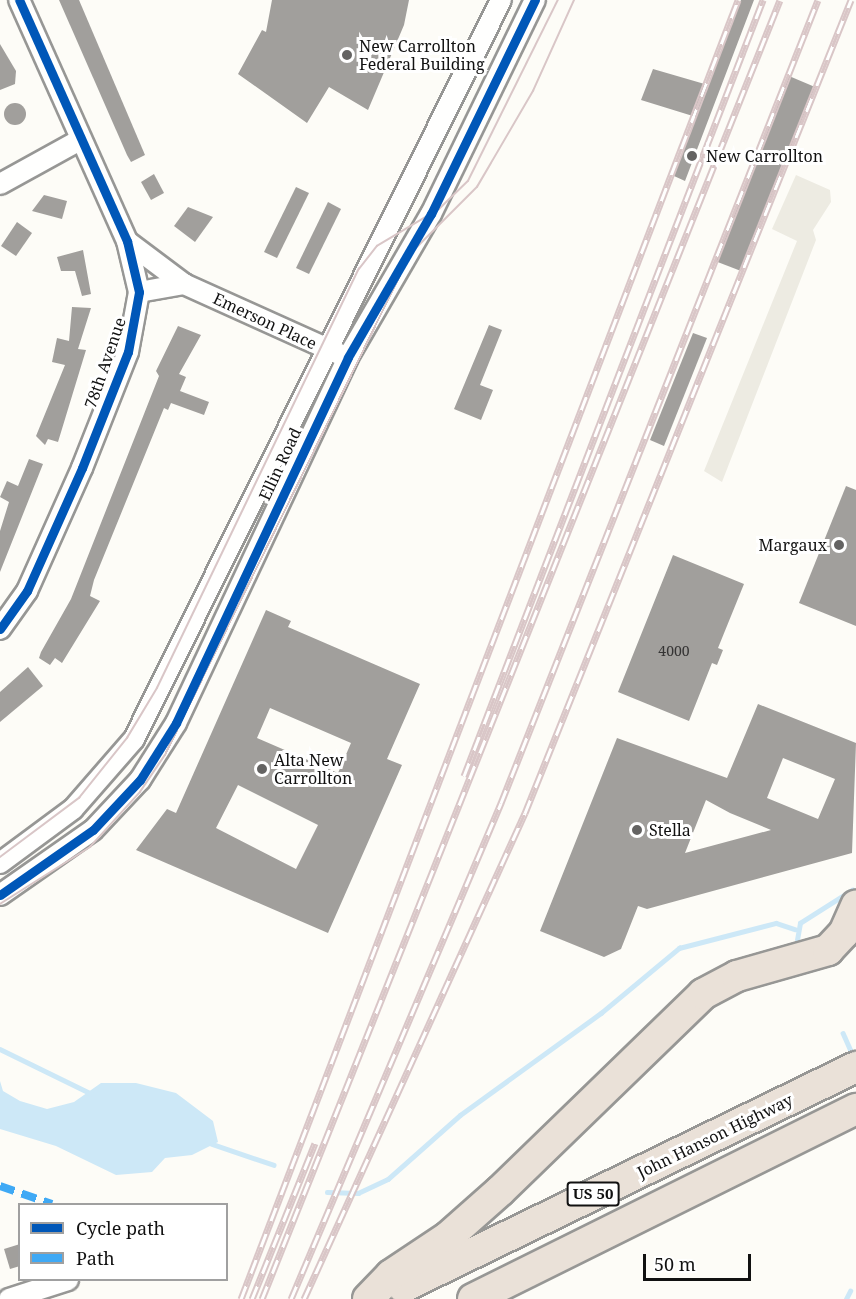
<!DOCTYPE html>
<style>
body{margin:0}
#map{position:relative;width:856px;height:1299px;overflow:hidden;background:#fdfcf7;font-family:"Noto Serif",serif}
div>[style]{position:absolute}
[style*='--x']{left:calc(var(--x)*1px);top:calc(var(--y)*1px);width:calc(var(--w)*1px);rotate:calc(var(--a)*1deg)}
.plaza>*{inset:0;background:#edebe2}
.water>*{inset:0;background:#cde8f7}
.stream>*{height:4.5px;margin:-2.25px;padding:0 2.25px;transform-origin:2.25px;border-radius:2.25px;background:#cde8f7}
.building>*{inset:0;background:#a19f9c}
.round{border-radius:50%}
.roads{filter:drop-shadow(2px 0 #979795) drop-shadow(-2px 0 #979795) drop-shadow(0 2px #979795) drop-shadow(0 -2px #979795)}
.minor>*{height:20px;margin:-10px;padding:0 10px;transform-origin:10px;border-radius:10px;background:#fffffe}
.highway>*{height:30px;margin:-15px;padding:0 15px;transform-origin:15px;border-radius:15px;background:#eae1d8}
.tram>*{height:1.5px;margin:-0.75px;padding:0 0.75px;transform-origin:0.75px;border-radius:0.75px;background:#d9c6c7}
.rail>*{height:7px;margin-top:-3.5px;transform-origin:0;background:repeating-linear-gradient(90deg,#fff 0 14px,#d9c6c7 0 28px);box-sizing:border-box;border-block:2px solid #d9c6c7}
.quiet>*{height:8px;margin-top:-4px;transform-origin:0;background:repeating-linear-gradient(90deg,#3fa9f5 0 15px,transparent 0 23px)}
.cycleway>*{height:9px;margin:-4.5px;padding:0 4.5px;transform-origin:4.5px;border-radius:4.5px;background:#0057b8}
.dots>*{width:16px;height:16px;translate:-50% -50%;box-sizing:border-box;border:3px solid #fff;border-radius:50%}
span{translate:-50% -50%;white-space:nowrap;text-align:center;line-height:1.15;-webkit-text-stroke:6px #fff;paint-order:stroke}
.number-label{font-size:14px;color:#353434}
.number-label span{-webkit-text-stroke-width:0}
.shield-label span{padding:2px 4px;background:#fff;border:2px solid;border-radius:4px;-webkit-text-stroke-width:0}
.shield-label{font-size:15px;color:#111;font-weight:700}
.poi-label{font-size:16px;color:#111}
.left{translate:0 -50%;text-align:left}
.right{translate:-100% -50%;text-align:right}
.street-label{font-size:16px;color:#111}
.legend{position:absolute;left:18px;top:1203px;width:210px;height:78px;box-sizing:border-box;background:#fff;border:2px solid #a0a0a0;margin:0;padding:8px 10px;list-style:none;font-size:18px;color:#111}
.legend li{display:flex;align-items:center;gap:12px;height:30px}
.legend b{width:30px;border:2px solid #a0a0a0}
.scale{position:absolute;left:643px;top:1254px;width:108px;height:27px;box-sizing:border-box;border:3px solid #111;border-top:0;padding-left:8px;font-size:18px;line-height:21px;white-space:nowrap;color:#111;-webkit-text-stroke:4px #fff;paint-order:stroke}
</style>
<div id="map">
<div class="plaza">
<div style="clip-path:polygon(796px 175px,830px 190px,831px 202px,813px 230px,816px 240px,722px 482px,704px 471px,797px 241px,772px 229px)"></div>
</div>
<div class="water">
<div style="clip-path:polygon(0 1081px,3px 1091px,20px 1101px,47px 1109px,74px 1102px,101px 1083px,136px 1083px,176px 1093px,213px 1121px,218px 1142px,192px 1155px,165px 1158px,152px 1172px,116px 1175px,56px 1146px,0 1129px)"></div>
</div>
<div class="stream">
<div style="--x:797;--y:940;--w:17;--a:-80"></div>
<div style="--x:800;--y:923;--w:62;--a:-32.4"></div>
<div style="--x:843;--y:1033;--w:27;--a:66"></div>
<div style="--x:0;--y:1049;--w:102;--a:26.1"></div>
<div style="--x:212;--y:1144;--w:65;--a:18.7"></div>
<div style="--x:327;--y:1192;--w:31;--a:2"></div>
<div style="--x:358;--y:1193;--w:33;--a:-25"></div>
<div style="--x:388;--y:1179;--w:96;--a:-41.6"></div>
<div style="--x:460;--y:1115;--w:174;--a:-35.9"></div>
<div style="--x:601;--y:1013;--w:102;--a:-39.8"></div>
<div style="--x:679;--y:948;--w:100;--a:-14.5"></div>
<div style="--x:776;--y:923;--w:20;--a:18"></div>
<div style="--x:846;--y:1299;--w:9;--a:-63"></div>
</div>
<div class="building">
<div style="clip-path:polygon(59px 0,79px 0,145px 155px,131px 162px,127px 155px)"></div>
<div style="clip-path:polygon(272px 0,409px 0,404px 25px,368px 110px,329px 87px,307px 123px,238px 74px,262px 30px,266px 32px)"></div>
<div style="clip-path:polygon(741px 0,754px 0,685px 181px,674px 176px,696px 117px,641px 100px,653px 69px,708px 85px)"></div>
<div style="clip-path:polygon(0 44px,16px 71px,15px 84px,0 90px)"></div>
<div style="clip-path:polygon(789px 76px,815px 87px,741px 271px,715px 261px)"></div>
<div class="round" style="left:4px;top:103px;width:22px;height:22px"></div>
<div style="clip-path:polygon(154px 174px,164px 193px,151px 200px,141px 182px)"></div>
<div style="clip-path:polygon(296px 187px,309px 193px,277px 258px,264px 252px)"></div>
<div style="clip-path:polygon(44px 195px,67px 201px,62px 219px,32px 211px)"></div>
<div style="clip-path:polygon(328px 202px,341px 209px,309px 274px,296px 268px)"></div>
<div style="clip-path:polygon(188px 207px,213px 217px,195px 242px,174px 226px)"></div>
<div style="clip-path:polygon(17px 222px,32px 233px,16px 256px,1px 246px)"></div>
<div style="clip-path:polygon(83px 250px,91px 294px,82px 296px,75px 271px,61px 271px,57px 257px)"></div>
<div style="clip-path:polygon(72px 307px,91px 308px,78px 349px,86px 350px,58px 442px,48px 439px,45px 445px,36px 436px,65px 365px,52px 362px,57px 338px,69px 341px)"></div>
<div style="clip-path:polygon(489px 325px,502px 330px,480px 385px,493px 390px,481px 420px,454px 409px)"></div>
<div style="clip-path:polygon(178px 326px,201px 335px,179px 374px,186px 377px,180px 391px,209px 402px,204px 415px,171px 403px,168px 410px,164px 408px,94px 580px,90px 596px,100px 601px,62px 663px,55px 658px,50px 665px,39px 658px,41px 652px,71px 599px,159px 376px,156px 371px)"></div>
<div style="clip-path:polygon(693px 333px,707px 338px,664px 446px,650px 440px)"></div>
<div style="clip-path:polygon(29px 459px,43px 464px,0 572px,0 531px,9px 502px,0 497px,7px 481px,18px 486px)"></div>
<div style="clip-path:polygon(846px 486px,856px 490px,856px 626px,799px 603px)"></div>
<div style="clip-path:polygon(673px 555px,744px 584px,718px 648px,723px 650px,717px 665px,712px 663px,689px 721px,618px 692px)"></div>
<div style="clip-path:polygon(evenodd,266px 610px,291px 621px,288px 627px,420px 684px,387px 759px,402px 765px,328px 933px,136px 850px,167px 809px,176px 813px,266px 610px,270px 708px,351px 743px,338px 773px,257px 738px,270px 708px,266px 610px,238px 785px,318px 825px,296px 869px,216px 828px,238px 785px)"></div>
<div style="clip-path:polygon(28px 667px,43px 686px,0 722px,0 692px)"></div>
<div style="clip-path:polygon(evenodd,758px 704px,856px 743px,852px 853px,647px 909px,638px 906px,621px 949px,604px 957px,540px 931px,617px 738px,727px 778px,758px 704px,783px 758px,835px 779px,818px 819px,767px 798px,783px 758px,758px 704px,706px 800px,730px 813px,771px 830px,685px 853px,706px 800px)"></div>
<div style="clip-path:polygon(20px 1244px,20px 1266px,10px 1269px,4px 1249px)"></div>
</div>
<div class="roads">
<div class="minor">
<div style="--x:0;--y:184;--w:89;--a:-28.9"></div>
<div style="--x:128;--y:242;--w:70;--a:36.9"></div>
<div style="--x:184;--y:284;--w:170;--a:24.3"></div>
<div style="--x:139;--y:292;--w:46;--a:-10.1"></div>
<div style="--x:0;--y:629;--w:47;--a:-54.6"></div>
<div style="--x:27;--y:591;--w:135;--a:-65.9"></div>
<div style="--x:82;--y:468;--w:125;--a:-68.4"></div>
<div style="--x:128;--y:352;--w:61;--a:-79.6"></div>
<div style="--x:139;--y:292;--w:52;--a:-103.2"></div>
<div style="--x:127;--y:241;--w:264;--a:-114.1"></div>
<div style="--x:0;--y:863;--w:91;--a:-36.5"></div>
<div style="--x:73;--y:809;--w:93;--a:-48.9"></div>
<div style="--x:134;--y:739;--w:825;--a:-63.59"></div>
<div style="--x:0;--y:895;--w:113;--a:-35"></div>
<div style="--x:93;--y:830;--w:69;--a:-46.8"></div>
<div style="--x:140;--y:780;--w:67;--a:-57.7"></div>
<div style="--x:176;--y:723;--w:404;--a:-64.8"></div>
<div style="--x:348;--y:357;--w:165;--a:-59.9"></div>
<div style="--x:431;--y:214;--w:238;--a:-64.1"></div>
<div style="--x:9;--y:1299;--w:62;--a:-17.9"></div>
</div>
<div class="highway">
<div style="--x:403;--y:1287;--w:504;--a:-25.9"></div>
<div style="--x:368;--y:1299;--w:33;--a:-46"></div>
<div style="--x:391;--y:1275;--w:69;--a:-33.7"></div>
<div style="--x:448;--y:1237;--w:69;--a:-41.5"></div>
<div style="--x:500;--y:1191;--w:283;--a:-44.1"></div>
<div style="--x:703;--y:994;--w:38;--a:-28"></div>
<div style="--x:737;--y:976;--w:95;--a:-15.9"></div>
<div style="--x:828;--y:950;--w:23;--a:-47"></div>
<div style="--x:844;--y:933;--w:30;--a:-66"></div>
<div style="--x:473;--y:1299;--w:428;--a:-26.4"></div>
</div>
</div>
<div class="tram">
<div style="--x:0;--y:857;--w:99;--a:-36.8"></div>
<div style="--x:79;--y:798;--w:77;--a:-51.3"></div>
<div style="--x:127;--y:738;--w:58;--a:-59"></div>
<div style="--x:157;--y:688;--w:465;--a:-64.3"></div>
<div style="--x:359;--y:269;--w:29;--a:-52"></div>
<div style="--x:377;--y:246;--w:72;--a:-30.8"></div>
<div style="--x:439;--y:209;--w:40;--a:-44"></div>
<div style="--x:468;--y:181;--w:202;--a:-63.6"></div>
<div style="--x:0;--y:904;--w:107;--a:-32.3"></div>
<div style="--x:90;--y:847;--w:74;--a:-47.7"></div>
<div style="--x:140;--y:792;--w:45;--a:-56"></div>
<div style="--x:165;--y:755;--w:559;--a:-63.89"></div>
<div style="--x:411;--y:253;--w:93;--a:-45"></div>
<div style="--x:477;--y:187;--w:111;--a:-59.7"></div>
<div style="--x:533;--y:91;--w:100;--a:-65.7"></div>
</div>
<div class="rail">
<div style="--x:464;--y:776;--w:832;--a:-68.93"></div>
<div style="--x:241;--y:1299;--w:1391;--a:-69.06"></div>
<div style="--x:252;--y:1299;--w:168;--a:-68"></div>
<div style="--x:262;--y:1299;--w:1398;--a:-68.26"></div>
<div style="--x:291;--y:1299;--w:539;--a:-67.05"></div>
<div style="--x:501;--y:803;--w:863;--a:-68.46"></div>
<div style="--x:304;--y:1299;--w:534;--a:-65.55"></div>
<div style="--x:525;--y:813;--w:876;--a:-68.15"></div>
</div>
<div class="quiet">
<div style="--x:0;--y:1186;--w:55;--a:19.1"></div>
</div>
<div class="cycleway">
<div style="--x:0;--y:629;--w:47;--a:-54.6"></div>
<div style="--x:27;--y:591;--w:135;--a:-65.9"></div>
<div style="--x:82;--y:468;--w:125;--a:-68.4"></div>
<div style="--x:128;--y:352;--w:61;--a:-79.6"></div>
<div style="--x:139;--y:292;--w:52;--a:-103.2"></div>
<div style="--x:127;--y:241;--w:264;--a:-114.1"></div>
<div style="--x:0;--y:895;--w:113;--a:-35"></div>
<div style="--x:93;--y:830;--w:69;--a:-46.8"></div>
<div style="--x:140;--y:780;--w:67;--a:-57.7"></div>
<div style="--x:176;--y:723;--w:404;--a:-64.8"></div>
<div style="--x:348;--y:357;--w:165;--a:-59.9"></div>
<div style="--x:431;--y:214;--w:238;--a:-64.1"></div>
</div>
<div class="dots">
<div style="left:347px;top:55px;background:#646362"></div>
<div style="left:692px;top:156px;background:#646362"></div>
<div style="left:839px;top:545px;background:#646362"></div>
<div style="left:262px;top:769px;background:#646362"></div>
<div style="left:637px;top:830px;background:#646362"></div>
</div>
<div class="number-label">
<span style="left:674px;top:651px">4000</span>
</div>
<div class="shield-label">
<span style="left:593px;top:1194px">US 50</span>
</div>
<div class="poi-label">
<span class="left" style="left:359px;top:55px">New Carrollton<br>Federal Building</span>
<span class="left" style="left:706px;top:156px">New Carrollton</span>
<span class="right" style="left:827px;top:545px">Margaux</span>
<span class="left" style="left:274px;top:769px">Alta New<br>Carrollton</span>
<span class="left" style="left:649px;top:830px">Stella</span>
</div>
<div class="street-label">
<span style="left:265px;top:321px;rotate:25deg">Emerson Place</span>
<span style="left:105px;top:363px;rotate:-71deg">78th Avenue</span>
<span style="left:280px;top:464px;rotate:-65deg">Ellin Road</span>
<span style="left:715px;top:1136px;rotate:-26deg">John Hanson Highway</span>
</div>
<ul class="legend">
<li><b style="height:8px;background:#0057b8"></b>Cycle path</li>
<li><b style="height:8px;background:#3fa9f5"></b>Path</li>
</ul>
<div class="scale">50 m</div>
</div>
